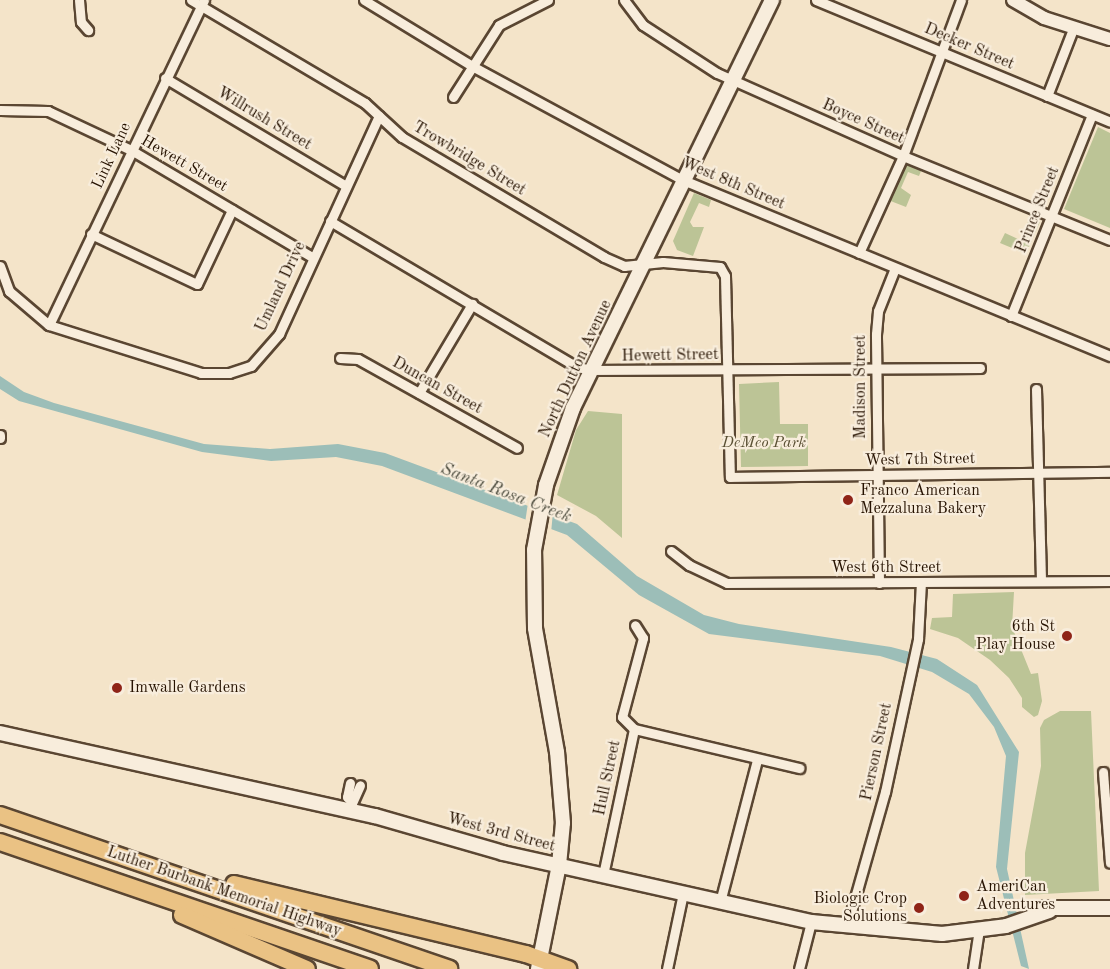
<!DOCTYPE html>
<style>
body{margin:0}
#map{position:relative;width:1110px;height:969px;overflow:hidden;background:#f4e4c9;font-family:"Old Standard TT",serif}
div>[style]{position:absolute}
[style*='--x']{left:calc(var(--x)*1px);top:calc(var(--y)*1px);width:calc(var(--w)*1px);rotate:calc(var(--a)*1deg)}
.green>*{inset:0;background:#bcc496}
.water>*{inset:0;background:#9cbeb8}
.pier>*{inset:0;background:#f4e4c9}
.roads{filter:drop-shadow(2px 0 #5a4632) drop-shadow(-2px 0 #5a4632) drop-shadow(0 2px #5a4632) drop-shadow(0 -2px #5a4632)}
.minor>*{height:9px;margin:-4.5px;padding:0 4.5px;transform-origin:4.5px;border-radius:4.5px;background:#f8eddc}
.tertiary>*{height:12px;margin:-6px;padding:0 6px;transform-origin:6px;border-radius:6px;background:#f8eddc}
.secondary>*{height:14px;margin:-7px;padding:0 7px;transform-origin:7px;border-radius:7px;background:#f8eddc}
.motorway>*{height:16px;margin:-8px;padding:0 8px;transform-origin:8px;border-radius:8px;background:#eac284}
.dots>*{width:16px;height:16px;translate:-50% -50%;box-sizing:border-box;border:3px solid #f8eddc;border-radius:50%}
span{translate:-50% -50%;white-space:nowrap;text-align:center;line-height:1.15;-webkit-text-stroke:4.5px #f8eddc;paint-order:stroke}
.street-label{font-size:16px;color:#261200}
.park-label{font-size:16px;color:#5a5034;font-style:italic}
.poi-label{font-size:16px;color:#261200}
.left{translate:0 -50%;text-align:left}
.right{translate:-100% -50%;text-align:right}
.water-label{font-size:18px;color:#4f4e40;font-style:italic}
</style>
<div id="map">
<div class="green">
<div style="clip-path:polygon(1098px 127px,1110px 133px,1110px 228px,1064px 209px)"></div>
<div style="clip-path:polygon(907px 164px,921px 171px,919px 176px,908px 172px,901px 188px,911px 195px,906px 207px,888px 200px)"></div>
<div style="clip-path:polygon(694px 193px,711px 200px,709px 207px,699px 203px,690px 222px,693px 227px,704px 227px,693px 256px,677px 250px,673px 241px)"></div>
<div style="clip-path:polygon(1030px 217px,1040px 222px,1026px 254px,1000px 243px,1005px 233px,1020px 240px)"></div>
<div style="clip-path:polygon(779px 382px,780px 424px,808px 424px,808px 466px,741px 467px,739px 384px)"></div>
<div style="clip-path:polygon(588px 411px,622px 414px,622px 538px,596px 516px,557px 495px,576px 430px)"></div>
<div style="clip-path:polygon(1014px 592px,1012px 627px,1031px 674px,1038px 673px,1042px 701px,1038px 715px,1034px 717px,1022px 707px,1022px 698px,1009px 678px,990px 660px,958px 638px,930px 629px,932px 618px,952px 617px,953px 594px)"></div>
<div style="clip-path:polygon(1060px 711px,1091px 711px,1099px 891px,1025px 895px,1025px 853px,1041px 766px,1040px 728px,1044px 720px)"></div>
</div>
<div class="water">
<div style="clip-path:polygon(0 376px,24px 392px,54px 403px,204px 444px,270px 449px,338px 444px,385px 453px,577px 524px,637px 576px,704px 615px,739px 624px,891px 647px,937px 659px,977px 685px,1019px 752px,1007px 869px,1029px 969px,1021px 966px,996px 867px,1006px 756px,994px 727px,969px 694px,932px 672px,880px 656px,709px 634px,639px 595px,567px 535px,382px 466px,336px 457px,271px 461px,202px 452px,19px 401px,0 389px)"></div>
</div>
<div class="pier">
<div style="clip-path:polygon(528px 503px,553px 512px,551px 533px,525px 523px)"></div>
</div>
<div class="roads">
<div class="minor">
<div style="--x:79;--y:0;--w:22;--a:85"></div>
<div style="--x:81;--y:22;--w:11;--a:49"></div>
<div style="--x:191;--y:0;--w:202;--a:30.6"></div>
<div style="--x:365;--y:103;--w:50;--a:42.6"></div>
<div style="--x:402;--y:137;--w:235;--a:30.7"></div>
<div style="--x:604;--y:257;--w:22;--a:24"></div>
<div style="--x:624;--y:266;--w:39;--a:-6"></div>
<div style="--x:663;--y:262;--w:57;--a:5"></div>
<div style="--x:720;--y:267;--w:10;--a:61"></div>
<div style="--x:725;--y:276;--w:201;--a:88.6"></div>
<div style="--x:730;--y:477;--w:380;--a:-0.8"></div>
<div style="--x:364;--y:0;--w:127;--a:31.4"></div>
<div style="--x:472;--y:66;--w:240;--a:28.4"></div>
<div style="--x:683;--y:180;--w:462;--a:22.4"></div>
<div style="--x:624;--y:0;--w:31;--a:53"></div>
<div style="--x:643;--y:25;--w:88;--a:33"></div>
<div style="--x:717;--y:73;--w:204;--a:24"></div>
<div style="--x:903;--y:156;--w:223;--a:22.1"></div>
<div style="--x:816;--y:0;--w:318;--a:22.5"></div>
<div style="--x:165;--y:78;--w:211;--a:30.8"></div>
<div style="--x:1047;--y:96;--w:72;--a:-68.8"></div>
<div style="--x:453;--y:97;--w:85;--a:-57.4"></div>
<div style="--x:499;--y:25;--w:55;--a:-27"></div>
<div style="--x:0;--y:110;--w:48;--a:1.2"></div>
<div style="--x:48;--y:111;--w:92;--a:25.2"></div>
<div style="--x:131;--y:150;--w:210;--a:30.6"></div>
<div style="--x:330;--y:221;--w:287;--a:30.6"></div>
<div style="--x:577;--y:367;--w:15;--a:11"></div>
<div style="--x:592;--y:370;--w:388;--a:-0.3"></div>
<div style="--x:91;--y:234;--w:117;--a:25.3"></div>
<div style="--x:197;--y:284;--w:82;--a:-64.7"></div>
<div style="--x:859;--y:253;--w:107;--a:-65.6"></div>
<div style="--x:903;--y:156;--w:166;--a:-69.6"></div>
<div style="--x:0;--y:266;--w:27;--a:70"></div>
<div style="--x:9;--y:291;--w:52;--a:40.4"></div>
<div style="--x:49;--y:325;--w:159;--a:17.5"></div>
<div style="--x:201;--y:373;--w:28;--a:0"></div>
<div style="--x:229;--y:373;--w:23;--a:-18"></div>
<div style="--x:251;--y:366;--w:43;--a:-48.8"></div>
<div style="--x:279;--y:334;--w:240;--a:-65.4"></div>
<div style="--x:1011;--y:316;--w:217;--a:-68.1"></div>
<div style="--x:49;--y:325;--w:360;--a:-64.5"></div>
<div style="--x:340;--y:358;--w:18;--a:3"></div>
<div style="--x:358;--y:359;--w:182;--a:29.2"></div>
<div style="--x:1036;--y:389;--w:192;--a:88.5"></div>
<div style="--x:419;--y:393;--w:104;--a:-59.2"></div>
<div style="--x:0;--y:435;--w:3;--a:90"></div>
<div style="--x:671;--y:551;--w:23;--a:38"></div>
<div style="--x:689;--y:565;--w:42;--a:25.3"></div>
<div style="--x:727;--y:583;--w:383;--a:-0.3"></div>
<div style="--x:879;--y:583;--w:249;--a:-90.7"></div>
<div style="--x:876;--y:334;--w:23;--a:-85"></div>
<div style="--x:878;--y:311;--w:46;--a:-68.4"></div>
<div style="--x:634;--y:729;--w:170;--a:13.3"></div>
<div style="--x:1103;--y:772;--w:91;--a:85.6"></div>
<div style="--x:350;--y:783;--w:14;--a:102"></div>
<div style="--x:347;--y:797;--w:7;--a:45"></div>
<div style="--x:349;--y:810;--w:27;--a:-66"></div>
<div style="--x:603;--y:875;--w:149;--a:-78"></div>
<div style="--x:634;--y:729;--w:17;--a:-135"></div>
<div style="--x:622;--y:717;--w:82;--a:-75.1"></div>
<div style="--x:643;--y:638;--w:15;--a:-122"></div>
<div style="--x:720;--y:902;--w:147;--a:-75.4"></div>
<div style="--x:847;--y:926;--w:139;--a:-74.2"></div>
<div style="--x:885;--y:792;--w:157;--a:-77.8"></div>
<div style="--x:918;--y:639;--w:57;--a:-87"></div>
<div style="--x:667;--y:969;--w:78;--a:-78.1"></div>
<div style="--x:799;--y:969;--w:49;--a:-75.7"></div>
<div style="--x:973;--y:969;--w:40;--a:-81.5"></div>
</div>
<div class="tertiary">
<div style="--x:1013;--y:0;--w:36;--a:30"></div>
<div style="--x:1044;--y:18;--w:69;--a:17.7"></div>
</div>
<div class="secondary">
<div style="--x:0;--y:733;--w:384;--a:12.5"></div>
<div style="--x:375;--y:816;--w:133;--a:16.1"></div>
<div style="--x:503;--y:853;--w:316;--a:12.6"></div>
<div style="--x:811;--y:922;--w:132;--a:5.2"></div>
<div style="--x:942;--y:934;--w:64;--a:-7.1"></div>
<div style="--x:1006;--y:926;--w:46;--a:-19.2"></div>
<div style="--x:1042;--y:908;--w:68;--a:0"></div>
<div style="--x:538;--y:969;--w:106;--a:-78.6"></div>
<div style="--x:559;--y:865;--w:42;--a:-84.6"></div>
<div style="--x:563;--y:823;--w:71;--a:-94.8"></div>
<div style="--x:557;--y:752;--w:126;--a:-100.1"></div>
<div style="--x:535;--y:628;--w:78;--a:-90.7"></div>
<div style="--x:534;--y:550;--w:66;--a:-79.5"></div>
<div style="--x:546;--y:485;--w:82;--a:-70.7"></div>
<div style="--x:573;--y:408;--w:454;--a:-64"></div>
</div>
<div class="motorway">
<div style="--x:0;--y:815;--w:475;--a:18.9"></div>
<div style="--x:0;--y:842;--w:391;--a:18.9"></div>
<div style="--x:234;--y:884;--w:300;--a:13.5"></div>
<div style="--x:526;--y:954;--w:45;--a:19.7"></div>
<div style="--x:182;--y:915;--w:136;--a:23.4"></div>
</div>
</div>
<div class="dots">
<div style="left:848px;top:500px;background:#8f2418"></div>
<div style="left:1067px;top:636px;background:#8f2418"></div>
<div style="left:117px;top:688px;background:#8f2418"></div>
<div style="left:964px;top:896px;background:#8f2418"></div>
<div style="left:919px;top:908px;background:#8f2418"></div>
</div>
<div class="street-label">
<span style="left:969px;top:47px;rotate:23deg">Decker Street</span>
<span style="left:264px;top:119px;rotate:31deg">Willrush Street</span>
<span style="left:863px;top:122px;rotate:24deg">Boyce Street</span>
<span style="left:112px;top:156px;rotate:-65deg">Link Lane</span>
<span style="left:469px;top:159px;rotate:31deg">Trowbridge Street</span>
<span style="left:184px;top:164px;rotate:30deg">Hewett Street</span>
<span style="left:733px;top:184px;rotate:23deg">West 8th Street</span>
<span style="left:1038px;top:210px;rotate:-68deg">Prince Street</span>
<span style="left:281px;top:287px;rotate:-65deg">Umland Drive</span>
<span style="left:670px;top:356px;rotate:-1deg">Hewett Street</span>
<span style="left:576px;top:369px;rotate:-65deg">North Dutton Avenue</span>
<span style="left:437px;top:386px;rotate:29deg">Duncan Street</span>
<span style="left:861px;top:387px;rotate:-90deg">Madison Street</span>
<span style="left:920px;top:460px;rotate:-1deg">West 7th Street</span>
<span style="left:886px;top:568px">West 6th Street</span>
<span style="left:877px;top:752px;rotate:-78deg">Pierson Street</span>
<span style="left:608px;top:778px;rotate:-78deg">Hull Street</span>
<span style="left:501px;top:833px;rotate:15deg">West 3rd Street</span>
<span style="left:224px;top:892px;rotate:19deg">Luther Burbank Memorial Highway</span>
</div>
<div class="park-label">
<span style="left:764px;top:443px">DeMeo Park</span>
</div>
<div class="poi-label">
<span class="left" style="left:860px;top:500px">Franco American<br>Mezzaluna Bakery</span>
<span class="right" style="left:1055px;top:636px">6th St<br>Play House</span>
<span class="left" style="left:129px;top:688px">Imwalle Gardens</span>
<span class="left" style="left:976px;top:896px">AmeriCan<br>Adventures</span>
<span class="right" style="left:907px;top:908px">Biologic Crop<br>Solutions</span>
</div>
<div class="water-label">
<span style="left:506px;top:493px;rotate:21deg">Santa Rosa Creek</span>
</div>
</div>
